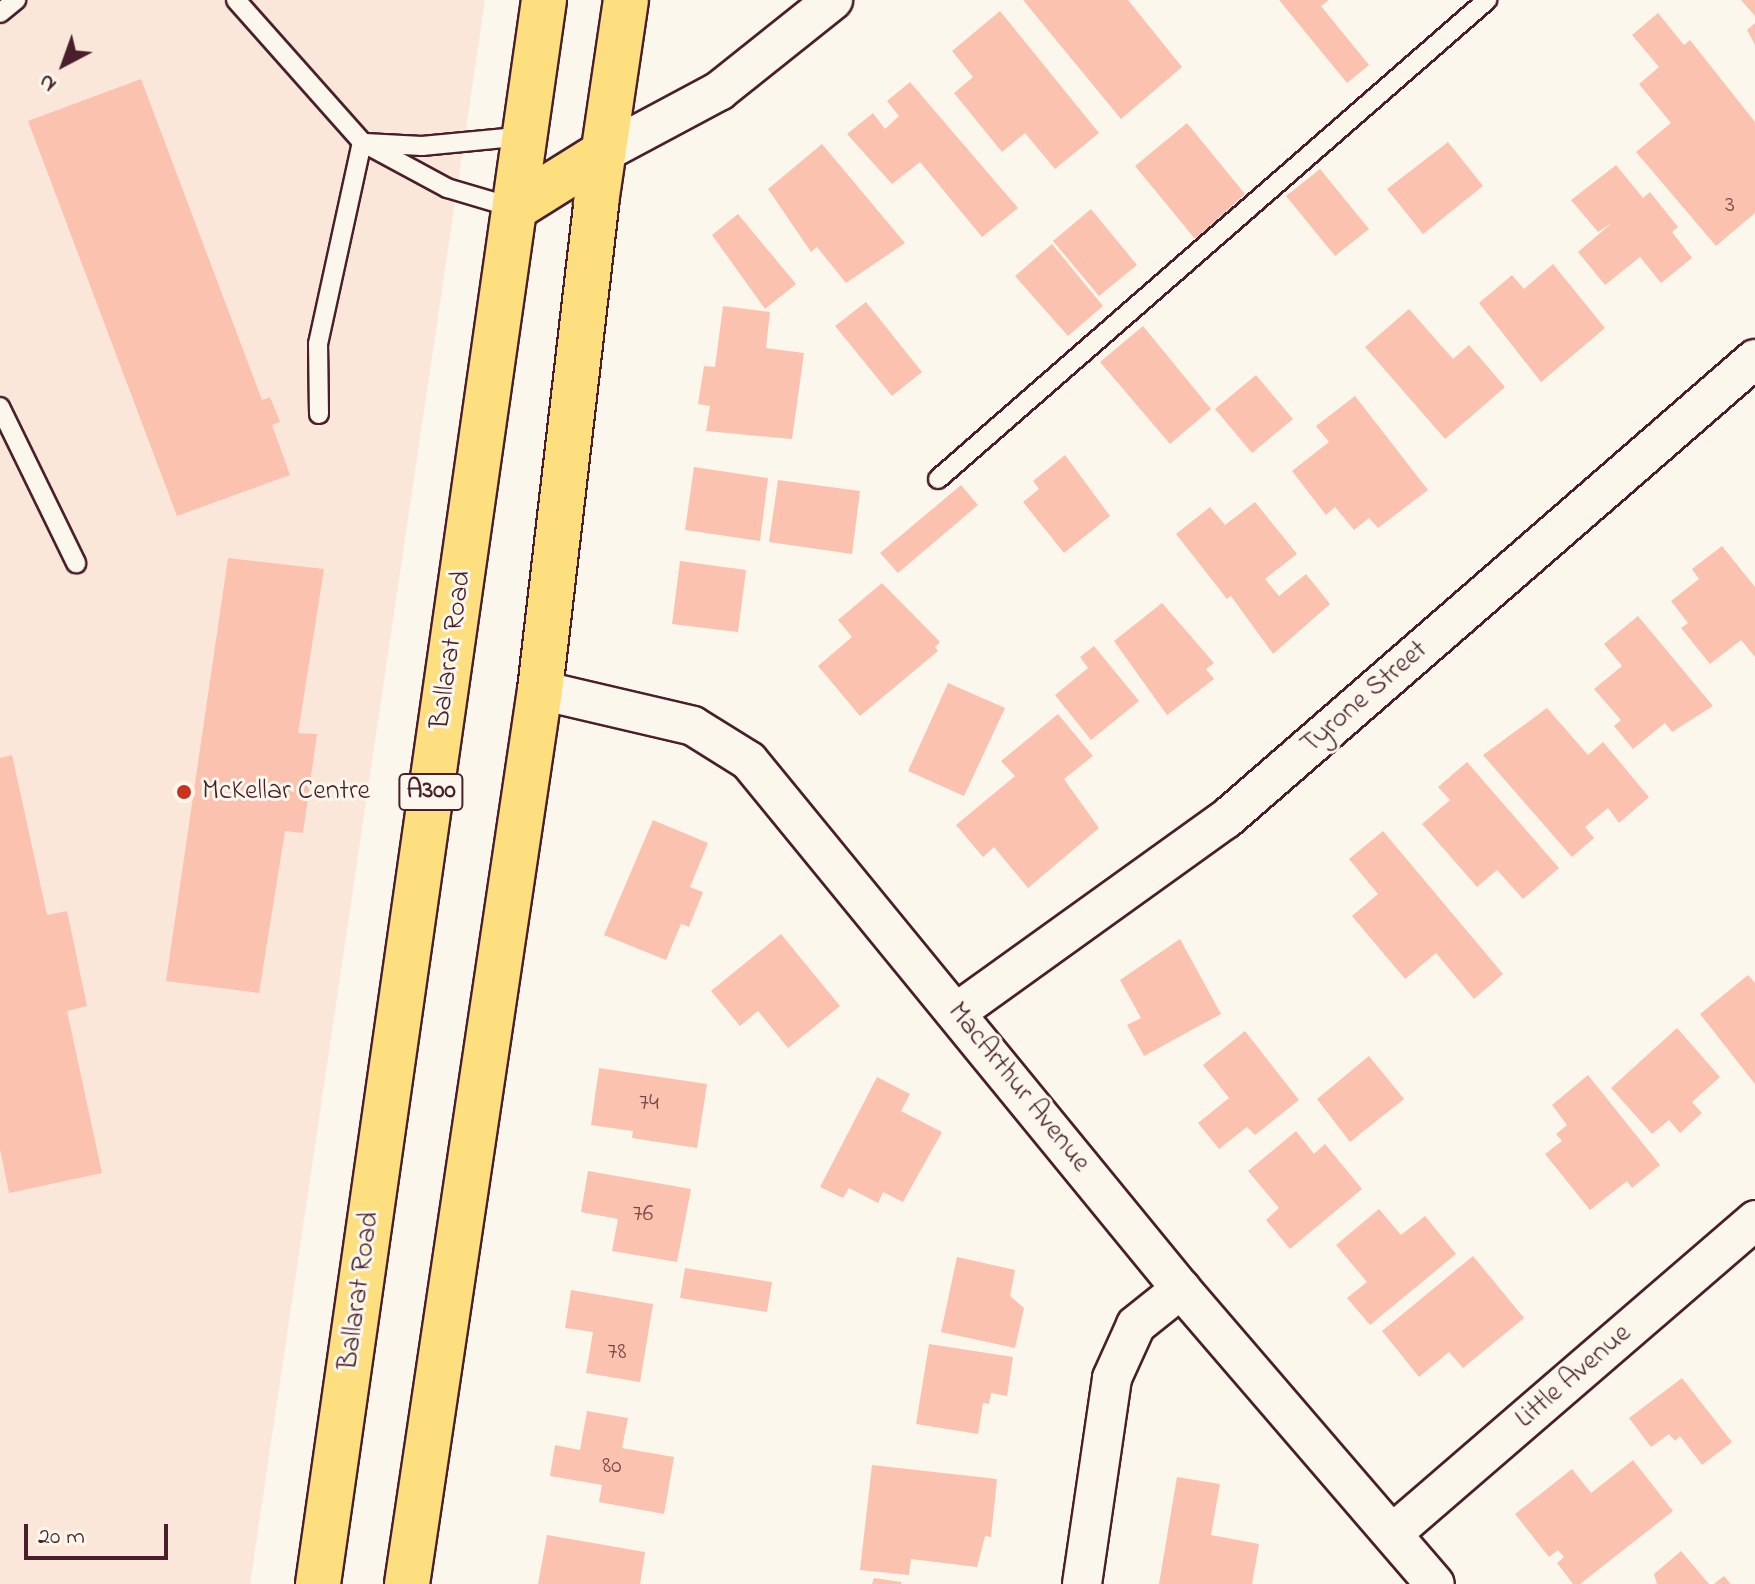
<!DOCTYPE html>
<style>
body{margin:0}
#map{position:relative;width:1755px;height:1584px;overflow:hidden;background:#fbf7ec;font-family:"Indie Flower",sans-serif}
div>[style]{position:absolute}
[style*='--x']{left:calc(var(--x)*1px);top:calc(var(--y)*1px);width:calc(var(--w)*1px);rotate:calc(var(--a)*1deg)}
.built>*{inset:0;background:#fbe7da}
.building>*{inset:0;background:#fbc3af}
.roads{filter:drop-shadow(2px 0 #4a1f2b) drop-shadow(-2px 0 #4a1f2b) drop-shadow(0 2px #4a1f2b) drop-shadow(0 -2px #4a1f2b)}
.lane>*{height:18px;margin:-9px;padding:0 9px;transform-origin:9px;border-radius:9px;background:#fbf7ec}
.street>*{height:38px;margin:-19px;padding:0 19px;transform-origin:19px;border-radius:19px;background:#fbf7ec}
.highway>*{height:44px;margin:-22px;padding:0 22px;transform-origin:22px;border-radius:22px;background:#fedf80}
.dots>*{width:22px;height:22px;translate:-50% -50%;box-sizing:border-box;border:4px solid #fbf7ec;border-radius:50%}
span{translate:-50% -50%;white-space:nowrap;text-align:center;line-height:1.15;-webkit-text-stroke:6px #fbf7ec;paint-order:stroke}
.number-label{font-size:24px;color:#76484c}
.number-label span{-webkit-text-stroke-width:0}
.shield-label span{padding:2px 6px;background:#fbf7ec;border:2px solid;border-radius:6px;-webkit-text-stroke-width:0}
.shield-label{font-size:26px;color:#4a1f2b;font-weight:700}
.street-label{font-size:28px;color:#4a1f2b}
.poi-label{font-size:28px;color:#4a1f2b}
.left{translate:0 -50%;text-align:left}
.north{position:absolute;left:24px;top:24px;width:80px;height:80px;-webkit-text-stroke:6px #fbf7ec;paint-order:stroke;rotate:221deg;font-size:22px;font-weight:700;line-height:32px;text-align:center;color:#4a1f2b}
.north::after{content:'';display:block;margin:auto;width:28px;height:36px;background:#4a1f2b;clip-path:polygon(50% 0,100% 100%,50% 72%,0 100%)}
.scale{position:absolute;left:24px;top:1524px;width:144px;height:36px;box-sizing:border-box;border:4px solid #4a1f2b;border-top:0;padding-left:10px;font-size:24px;line-height:28px;white-space:nowrap;color:#4a1f2b;-webkit-text-stroke:6px #fbf7ec;paint-order:stroke}
</style>
<div id="map">
<div class="built">
<div style="clip-path:polygon(0 0,485px 0,250px 1584px,0 1584px)"></div>
</div>
<div class="building">
<div style="clip-path:polygon(1023px 0,1128px 0,1182px 67px,1121px 119px)"></div>
<div style="clip-path:polygon(1279px 0,1329px 0,1321px 6px,1369px 65px,1347px 83px)"></div>
<div style="clip-path:polygon(1741px 0,1755px 0,1755px 16px)"></div>
<div style="clip-path:polygon(1000px 11px,1099px 133px,1055px 169px,1025px 133px,1002px 152px,954px 93px,973px 77px,952px 51px)"></div>
<div style="clip-path:polygon(1658px 13px,1684px 45px,1690px 40px,1755px 122px,1755px 213px,1716px 246px,1636px 152px,1671px 123px,1639px 84px,1659px 67px,1632px 35px)"></div>
<div style="clip-path:polygon(1755px 23px,1755px 45px,1747px 30px)"></div>
<div style="clip-path:polygon(141px 79px,262px 400px,270px 397px,280px 422px,272px 425px,290px 475px,177px 516px,28px 121px)"></div>
<div style="clip-path:polygon(910px 82px,1018px 208px,982px 237px,920px 162px,892px 184px,847px 134px,873px 113px,885px 129px,899px 116px,887px 101px)"></div>
<div style="clip-path:polygon(1187px 123px,1245px 194px,1195px 239px,1135px 166px)"></div>
<div style="clip-path:polygon(1448px 142px,1483px 186px,1423px 234px,1387px 189px)"></div>
<div style="clip-path:polygon(822px 144px,905px 243px,846px 283px,817px 247px,811px 252px,768px 189px)"></div>
<div style="clip-path:polygon(1616px 165px,1643px 198px,1650px 192px,1678px 227px,1672px 232px,1692px 258px,1661px 283px,1640px 257px,1605px 285px,1578px 252px,1612px 223px,1598px 232px,1571px 200px)"></div>
<div style="clip-path:polygon(1320px 169px,1369px 229px,1335px 256px,1286px 196px)"></div>
<div style="clip-path:polygon(1091px 209px,1137px 265px,1099px 296px,1053px 241px)"></div>
<div style="clip-path:polygon(738px 214px,796px 284px,765px 309px,712px 235px)"></div>
<div style="clip-path:polygon(1052px 244px,1103px 306px,1068px 336px,1015px 276px)"></div>
<div style="clip-path:polygon(1553px 264px,1605px 328px,1541px 382px,1479px 303px,1512px 275px,1524px 289px)"></div>
<div style="clip-path:polygon(866px 302px,922px 372px,892px 396px,835px 326px)"></div>
<div style="clip-path:polygon(723px 306px,770px 312px,766px 348px,804px 353px,792px 439px,706px 431px,710px 406px,698px 404px,704px 366px,715px 367px)"></div>
<div style="clip-path:polygon(1409px 309px,1453px 359px,1469px 345px,1505px 387px,1445px 439px,1365px 347px)"></div>
<div style="clip-path:polygon(1143px 326px,1211px 409px,1170px 444px,1100px 362px)"></div>
<div style="clip-path:polygon(1256px 375px,1293px 419px,1252px 453px,1215px 409px)"></div>
<div style="clip-path:polygon(1355px 396px,1428px 490px,1378px 528px,1369px 518px,1354px 530px,1335px 507px,1326px 515px,1292px 471px,1329px 442px,1316px 426px)"></div>
<div style="clip-path:polygon(1065px 455px,1110px 516px,1064px 553px,1023px 502px,1039px 489px,1033px 481px)"></div>
<div style="clip-path:polygon(694px 467px,768px 478px,760px 541px,685px 530px)"></div>
<div style="clip-path:polygon(778px 480px,860px 491px,852px 554px,769px 542px)"></div>
<div style="clip-path:polygon(961px 485px,978px 505px,898px 573px,880px 553px)"></div>
<div style="clip-path:polygon(1255px 502px,1297px 554px,1265px 579px,1279px 596px,1306px 574px,1330px 604px,1273px 654px,1231px 596px,1227px 599px,1176px 534px,1210px 507px,1225px 525px)"></div>
<div style="clip-path:polygon(1722px 546px,1755px 587px,1755px 657px,1741px 640px,1710px 664px,1681px 628px,1688px 623px,1671px 601px,1699px 579px,1692px 569px)"></div>
<div style="clip-path:polygon(228px 558px,324px 569px,298px 733px,317px 734px,303px 833px,285px 831px,259px 993px,166px 981px)"></div>
<div style="clip-path:polygon(680px 561px,746px 570px,738px 632px,672px 624px)"></div>
<div style="clip-path:polygon(882px 583px,940px 642px,935px 647px,938px 651px,860px 716px,818px 666px,852px 637px,838px 620px)"></div>
<div style="clip-path:polygon(1162px 603px,1214px 663px,1206px 669px,1214px 679px,1167px 715px,1114px 641px)"></div>
<div style="clip-path:polygon(1638px 616px,1713px 706px,1672px 732px,1665px 723px,1633px 749px,1614px 726px,1621px 720px,1594px 689px,1622px 666px,1604px 644px)"></div>
<div style="clip-path:polygon(1094px 646px,1139px 701px,1091px 740px,1055px 695px,1088px 668px,1080px 657px)"></div>
<div style="clip-path:polygon(948px 683px,1005px 708px,964px 796px,908px 771px)"></div>
<div style="clip-path:polygon(1547px 708px,1588px 755px,1603px 742px,1649px 797px,1619px 823px,1608px 808px,1585px 827px,1594px 838px,1572px 857px,1483px 755px)"></div>
<div style="clip-path:polygon(1058px 714px,1093px 756px,1064px 779px,1099px 828px,1028px 888px,994px 847px,983px 857px,956px 825px,1015px 776px,1001px 761px)"></div>
<div style="clip-path:polygon(12px 755px,47px 915px,67px 911px,87px 1006px,67px 1011px,102px 1173px,9px 1193px,0 1149px,0 758px)"></div>
<div style="clip-path:polygon(1467px 762px,1559px 868px,1523px 899px,1497px 870px,1477px 887px,1422px 824px,1450px 800px,1438px 787px)"></div>
<div style="clip-path:polygon(653px 820px,708px 843px,690px 887px,703px 892px,689px 927px,681px 924px,666px 960px,604px 935px)"></div>
<div style="clip-path:polygon(1383px 831px,1503px 974px,1474px 999px,1436px 953px,1405px 979px,1352px 916px,1378px 894px,1349px 859px)"></div>
<div style="clip-path:polygon(781px 934px,840px 1006px,788px 1048px,758px 1011px,740px 1026px,711px 991px)"></div>
<div style="clip-path:polygon(1180px 939px,1221px 1014px,1144px 1056px,1127px 1025px,1141px 1018px,1120px 980px)"></div>
<div style="clip-path:polygon(1748px 975px,1755px 983px,1755px 1084px,1700px 1014px)"></div>
<div style="clip-path:polygon(1677px 1028px,1720px 1077px,1692px 1102px,1702px 1113px,1680px 1133px,1669px 1120px,1652px 1134px,1611px 1088px)"></div>
<div style="clip-path:polygon(1245px 1031px,1299px 1100px,1255px 1135px,1247px 1127px,1219px 1149px,1198px 1123px,1229px 1098px,1203px 1065px)"></div>
<div style="clip-path:polygon(1369px 1056px,1404px 1099px,1350px 1142px,1317px 1099px)"></div>
<div style="clip-path:polygon(599px 1068px,707px 1084px,697px 1148px,632px 1138px,633px 1131px,591px 1125px)"></div>
<div style="clip-path:polygon(1588px 1075px,1660px 1165px,1632px 1188px,1627px 1181px,1590px 1210px,1545px 1154px,1562px 1141px,1556px 1134px,1567px 1125px,1552px 1105px)"></div>
<div style="clip-path:polygon(877px 1077px,910px 1094px,901px 1111px,942px 1132px,903px 1202px,883px 1192px,878px 1203px,849px 1188px,843px 1198px,820px 1187px)"></div>
<div style="clip-path:polygon(1296px 1131px,1314px 1154px,1325px 1144px,1362px 1189px,1290px 1249px,1266px 1220px,1279px 1208px,1248px 1171px)"></div>
<div style="clip-path:polygon(588px 1171px,691px 1189px,677px 1262px,612px 1251px,618px 1219px,581px 1212px)"></div>
<div style="clip-path:polygon(1379px 1209px,1401px 1235px,1425px 1216px,1456px 1254px,1370px 1325px,1347px 1298px,1367px 1282px,1336px 1245px)"></div>
<div style="clip-path:polygon(1473px 1256px,1524px 1318px,1463px 1368px,1449px 1352px,1419px 1377px,1382px 1331px)"></div>
<div style="clip-path:polygon(957px 1257px,1015px 1270px,1010px 1296px,1024px 1308px,1015px 1348px,941px 1332px)"></div>
<div style="clip-path:polygon(685px 1268px,772px 1282px,767px 1312px,680px 1298px)"></div>
<div style="clip-path:polygon(571px 1290px,653px 1304px,640px 1382px,586px 1373px,593px 1332px,565px 1328px)"></div>
<div style="clip-path:polygon(929px 1344px,1013px 1357px,1007px 1396px,991px 1393px,989px 1404px,983px 1403px,978px 1434px,916px 1424px)"></div>
<div style="clip-path:polygon(1682px 1378px,1732px 1442px,1702px 1465px,1680px 1436px,1675px 1441px,1669px 1434px,1651px 1447px,1629px 1418px)"></div>
<div style="clip-path:polygon(587px 1411px,628px 1418px,622px 1448px,674px 1457px,664px 1514px,599px 1502px,602px 1485px,550px 1476px,555px 1445px,580px 1450px)"></div>
<div style="clip-path:polygon(1633px 1460px,1673px 1511px,1580px 1584px,1573px 1584px,1557px 1563px,1564px 1557px,1558px 1550px,1549px 1557px,1515px 1514px,1572px 1469px,1591px 1493px)"></div>
<div style="clip-path:polygon(872px 1465px,997px 1479px,991px 1537px,985px 1536px,977px 1567px,911px 1559px,909px 1575px,860px 1570px)"></div>
<div style="clip-path:polygon(1177px 1477px,1220px 1484px,1211px 1535px,1259px 1544px,1252px 1584px,1159px 1584px)"></div>
<div style="clip-path:polygon(547px 1535px,645px 1552px,640px 1584px,538px 1584px)"></div>
<div style="clip-path:polygon(1681px 1551px,1709px 1584px,1657px 1584px,1654px 1574px)"></div>
<div style="clip-path:polygon(1724px 1576px,1731px 1584px,1714px 1584px)"></div>
<div style="clip-path:polygon(874px 1578px,901px 1582px,901px 1584px,872px 1584px)"></div>
</div>
<div class="roads">
<div class="lane">
<div style="--x:236;--y:0;--w:190;--a:48.4"></div>
<div style="--x:362;--y:142;--w:97;--a:28.4"></div>
<div style="--x:447;--y:188;--w:70;--a:16.6"></div>
<div style="--x:0;--y:13;--w:21;--a:-39"></div>
<div style="--x:365;--y:143;--w:57;--a:3"></div>
<div style="--x:422;--y:146;--w:103;--a:-5.5"></div>
<div style="--x:0;--y:407;--w:174;--a:64"></div>
<div style="--x:319;--y:414;--w:70;--a:-90.8"></div>
<div style="--x:318;--y:344;--w:207;--a:-77.7"></div>
<div style="--x:938;--y:479;--w:729;--a:-41.1"></div>
</div>
<div class="street">
<div style="--x:603;--y:153;--w:132;--a:-28.1"></div>
<div style="--x:719;--y:91;--w:146;--a:-38.6"></div>
<div style="--x:540;--y:690;--w:157;--a:13.2"></div>
<div style="--x:693;--y:726;--w:66;--a:32"></div>
<div style="--x:749;--y:761;--w:682;--a:50.71"></div>
<div style="--x:1181;--y:1289;--w:389;--a:49.3"></div>
<div style="--x:957;--y:1012;--w:331;--a:-35.7"></div>
<div style="--x:1226;--y:819;--w:701;--a:-41.01"></div>
<div style="--x:1393;--y:1533;--w:479;--a:-40.8"></div>
<div style="--x:1082;--y:1584;--w:208;--a:-81.7"></div>
<div style="--x:1112;--y:1378;--w:58;--a:-65.6"></div>
<div style="--x:1136;--y:1325;--w:58;--a:-38.7"></div>
</div>
<div class="highway">
<div style="--x:515;--y:208;--w:104;--a:-32"></div>
<div style="--x:318;--y:1584;--w:1600;--a:-81.88"></div>
<div style="--x:407;--y:1584;--w:904;--a:-81.54"></div>
<div style="--x:540;--y:690;--w:490;--a:-83.4"></div>
<div style="--x:596;--y:203;--w:205;--a:-81.6"></div>
</div>
</div>
<div class="dots">
<div style="left:184px;top:792px;background:#c8321e"></div>
</div>
<div class="number-label">
<span style="left:1730px;top:206px">3</span>
<span style="left:649px;top:1104px">74</span>
<span style="left:643px;top:1215px">76</span>
<span style="left:617px;top:1353px">78</span>
<span style="left:612px;top:1467px">80</span>
</div>
<div class="shield-label">
<span style="left:431px;top:792px">A300</span>
</div>
<div class="street-label">
<span style="left:452px;top:650px;rotate:-82deg">Ballarat Road</span>
<span style="left:1365px;top:698px;rotate:-41deg">Tyrone Street</span>
<span style="left:1018px;top:1088px;rotate:51deg">MacArthur Avenue</span>
<span style="left:360px;top:1291px;rotate:-82deg">Ballarat Road</span>
<span style="left:1574px;top:1377px;rotate:-41deg">Little Avenue</span>
</div>
<div class="poi-label">
<span class="left" style="left:202px;top:792px">McKellar Centre</span>
</div>
<div class="north">N</div>
<div class="scale">20 m</div>
</div>
